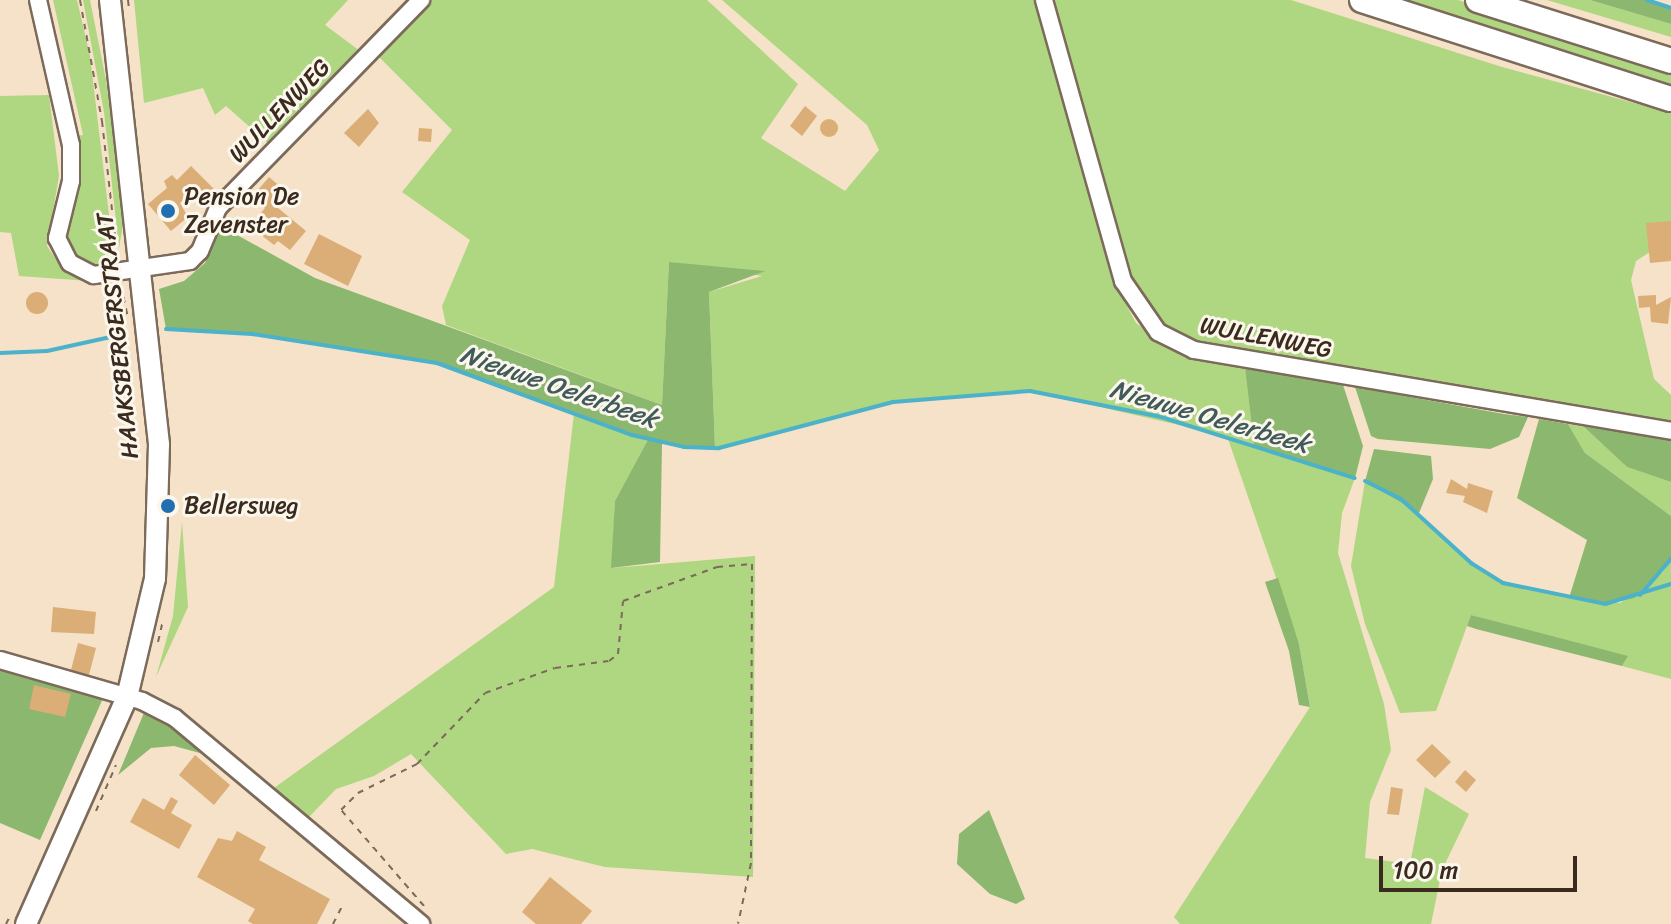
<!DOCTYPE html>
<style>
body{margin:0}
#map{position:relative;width:1671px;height:924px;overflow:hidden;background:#f5e2c8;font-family:Sriracha,sans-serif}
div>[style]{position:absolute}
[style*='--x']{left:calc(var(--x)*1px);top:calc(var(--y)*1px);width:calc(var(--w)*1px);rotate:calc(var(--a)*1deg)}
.green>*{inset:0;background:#afd680}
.forest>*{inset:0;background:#8bb76e}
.stream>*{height:4px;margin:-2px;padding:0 2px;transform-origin:2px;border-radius:2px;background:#4bb2ca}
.building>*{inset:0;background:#dbad77}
.round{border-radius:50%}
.path>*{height:2px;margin-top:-1px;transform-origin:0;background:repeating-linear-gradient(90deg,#7c6a5a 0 6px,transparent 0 12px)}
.roads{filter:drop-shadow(2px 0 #7c6a5a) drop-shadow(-2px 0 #7c6a5a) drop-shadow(0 2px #7c6a5a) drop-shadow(0 -2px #7c6a5a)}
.minor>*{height:16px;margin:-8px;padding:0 8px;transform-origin:8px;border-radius:8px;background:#fff}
.major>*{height:20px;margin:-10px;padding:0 10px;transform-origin:10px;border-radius:10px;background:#fff}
.highway>*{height:24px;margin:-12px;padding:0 12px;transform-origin:12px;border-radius:12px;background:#fff}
.dots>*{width:22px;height:22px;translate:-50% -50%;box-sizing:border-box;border:4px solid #fbf7ec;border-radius:50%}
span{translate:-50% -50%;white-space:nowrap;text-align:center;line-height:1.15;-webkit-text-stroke:6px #fbf7ec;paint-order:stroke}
.street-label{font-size:24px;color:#3b2a1e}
.poi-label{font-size:24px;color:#3b2a1e}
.left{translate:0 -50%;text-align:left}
.water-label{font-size:26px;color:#415a5a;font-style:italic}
.scale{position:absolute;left:1379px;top:856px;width:198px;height:36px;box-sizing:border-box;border:4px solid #3b2a1e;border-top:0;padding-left:10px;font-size:24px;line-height:28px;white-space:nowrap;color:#3b2a1e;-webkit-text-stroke:6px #fbf7ec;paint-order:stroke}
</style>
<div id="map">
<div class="green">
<div style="clip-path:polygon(53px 0,77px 0,90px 56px,115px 265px,95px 271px,64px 250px,75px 136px,83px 135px)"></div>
<div style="clip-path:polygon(83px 0,90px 0,106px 80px,124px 219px,119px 248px,104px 112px)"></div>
<div style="clip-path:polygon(134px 0,348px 0,325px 25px,360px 51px,270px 145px,226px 106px,215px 115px,203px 88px,144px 103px)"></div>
<div style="clip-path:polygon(429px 0,707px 0,798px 84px,761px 138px,845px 191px,879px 150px,867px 125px,722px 0,1040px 0,1121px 295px,1136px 323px,1180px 355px,1245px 368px,1254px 445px,1355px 478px,1342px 513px,1338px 553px,1384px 704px,1391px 750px,1370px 802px,1365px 858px,1410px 864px,1425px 787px,1469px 814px,1442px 870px,1431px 924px,1180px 924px,1174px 917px,1310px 707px,1299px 644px,1227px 436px,1030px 391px,876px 405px,715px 448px,709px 292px,762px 276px,669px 262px,662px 405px,446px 325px,442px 306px,470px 240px,402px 192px,452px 130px,377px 55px)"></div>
<div style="clip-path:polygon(1053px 0,1291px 0,1502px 67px,1671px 113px,1671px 228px,1656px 248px,1636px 261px,1631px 280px,1654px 379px,1671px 395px,1671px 427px,1206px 347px,1170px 335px,1133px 287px)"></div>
<div style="clip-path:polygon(1408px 0,1458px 0,1671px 66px,1671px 85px)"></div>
<div style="clip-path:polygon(1547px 0,1590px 0,1671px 24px,1671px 37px)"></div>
<div style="clip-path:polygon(49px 95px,59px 176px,47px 246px,61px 267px,90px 281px,19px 276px,11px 233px,0 232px,0 96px)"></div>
<div style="clip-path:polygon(574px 413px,649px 440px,615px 501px,612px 568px,755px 556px,753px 877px,605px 867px,532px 849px,506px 854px,411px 754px,374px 776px,336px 789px,309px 817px,274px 788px,554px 587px)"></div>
<div style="clip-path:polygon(1568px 424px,1583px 426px,1627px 467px,1671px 482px,1671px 516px,1585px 453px)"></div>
<div style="clip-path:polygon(1365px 481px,1401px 499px,1486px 574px,1524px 589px,1620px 603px,1663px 572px,1671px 559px,1671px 679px,1622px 666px,1627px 657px,1471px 615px,1436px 711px,1400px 713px,1365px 624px,1351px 566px)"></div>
<div style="clip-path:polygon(182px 522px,188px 607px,156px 677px,173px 616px)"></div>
</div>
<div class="forest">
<div style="clip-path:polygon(1590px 0,1648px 0,1671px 7px,1671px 24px)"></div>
<div style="clip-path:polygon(219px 225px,315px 278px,662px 405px,669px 262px,765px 271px,709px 292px,715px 448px,662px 443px,660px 562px,611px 568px,615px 501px,648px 440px,437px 363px,252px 334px,166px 329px,159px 289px,184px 281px,205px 263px)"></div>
<div style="clip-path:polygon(1245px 368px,1343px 385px,1363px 446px,1355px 478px,1254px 445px)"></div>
<div style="clip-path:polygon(1355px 387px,1504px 414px,1528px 417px,1519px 437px,1490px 449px,1378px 439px,1371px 436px)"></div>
<div style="clip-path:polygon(1539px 419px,1568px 424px,1585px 453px,1671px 516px,1671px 559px,1634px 598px,1605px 604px,1569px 598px,1587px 540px,1517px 498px)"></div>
<div style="clip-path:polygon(1583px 426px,1671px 440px,1671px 482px,1627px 467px)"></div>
<div style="clip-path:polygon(1374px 449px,1431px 456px,1433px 479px,1419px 513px,1365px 481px)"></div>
<div style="clip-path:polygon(1278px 578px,1299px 644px,1310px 707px,1299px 705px,1289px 651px,1265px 582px)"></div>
<div style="clip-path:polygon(1471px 615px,1628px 656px,1622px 666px,1476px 629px,1467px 626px)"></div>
<div style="clip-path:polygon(0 663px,104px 696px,40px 840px,0 823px)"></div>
<div style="clip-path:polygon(146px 708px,156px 712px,218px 758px,174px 746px,151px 748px,118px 775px)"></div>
<div style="clip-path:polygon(989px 810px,1025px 899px,1016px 904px,990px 894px,957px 864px,959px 834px)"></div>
</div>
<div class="stream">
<div style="--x:1647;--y:0;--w:25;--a:18"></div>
<div style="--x:166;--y:329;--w:86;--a:3.3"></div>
<div style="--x:252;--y:334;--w:187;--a:8.9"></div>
<div style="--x:437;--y:363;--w:208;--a:20.3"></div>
<div style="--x:632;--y:435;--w:53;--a:13"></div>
<div style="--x:684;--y:447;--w:35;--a:2"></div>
<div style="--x:719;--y:448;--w:180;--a:-14.8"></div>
<div style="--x:893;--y:402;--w:137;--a:-4.6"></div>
<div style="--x:1030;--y:391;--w:134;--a:11.2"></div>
<div style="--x:1161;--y:417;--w:203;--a:17.5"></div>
<div style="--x:0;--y:353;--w:47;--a:-2.4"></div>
<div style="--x:47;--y:351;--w:79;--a:-12.4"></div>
<div style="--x:1365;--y:481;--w:40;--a:26.6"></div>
<div style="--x:1401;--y:499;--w:95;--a:42.4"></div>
<div style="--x:1471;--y:563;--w:38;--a:32"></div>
<div style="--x:1503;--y:583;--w:104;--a:11.6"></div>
<div style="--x:1605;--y:604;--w:69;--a:-16.9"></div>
<div style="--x:1640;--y:595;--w:48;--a:-49.3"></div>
</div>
<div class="building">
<div style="clip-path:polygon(805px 106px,817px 116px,802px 136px,790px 126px)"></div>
<div style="clip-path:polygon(368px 109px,379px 123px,359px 147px,344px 133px)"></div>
<div class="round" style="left:820px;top:119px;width:18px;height:18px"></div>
<div style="clip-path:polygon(419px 128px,432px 129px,431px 142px,418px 141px)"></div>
<div style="clip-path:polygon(191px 166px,214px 189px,200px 204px,190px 194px,180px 203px,188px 217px,171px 231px,148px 204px,167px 188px,164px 181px,172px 175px,177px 180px)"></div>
<div style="clip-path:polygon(269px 177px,289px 194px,278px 208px,306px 231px,290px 250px,278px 241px,274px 245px,250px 226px,265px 208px,252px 197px)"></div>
<div style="clip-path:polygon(1671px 221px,1671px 261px,1650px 263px,1646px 223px)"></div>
<div style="clip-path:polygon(319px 234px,362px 256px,348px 286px,304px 264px)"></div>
<div class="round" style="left:26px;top:292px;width:22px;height:22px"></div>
<div style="clip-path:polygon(1656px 295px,1656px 305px,1671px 297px,1668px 324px,1651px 322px,1650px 307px,1639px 308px,1638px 296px)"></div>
<div style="clip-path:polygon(1451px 479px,1467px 489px,1468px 483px,1493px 491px,1487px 513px,1463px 502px,1465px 496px,1446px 493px)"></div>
<div style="clip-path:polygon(53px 607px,96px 612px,94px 634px,51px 632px)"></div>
<div style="clip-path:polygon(78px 643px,96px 648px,89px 675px,71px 670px)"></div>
<div style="clip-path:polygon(34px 685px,71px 694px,65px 717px,29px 709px)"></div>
<div style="clip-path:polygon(1432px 744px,1451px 762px,1435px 778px,1416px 760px)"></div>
<div style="clip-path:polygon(195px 755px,230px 785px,214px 805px,179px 775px)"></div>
<div style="clip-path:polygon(1465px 770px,1476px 780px,1466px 792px,1455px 782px)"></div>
<div style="clip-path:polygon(1391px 787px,1403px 789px,1399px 815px,1387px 814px)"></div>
<div style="clip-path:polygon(171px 797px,178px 801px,171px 813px,192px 825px,179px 849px,130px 822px,143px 798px,164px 810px)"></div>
<div style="clip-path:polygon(237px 831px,266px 847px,259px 860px,330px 899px,317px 924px,253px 924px,248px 921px,255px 909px,197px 877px,218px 838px,232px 841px)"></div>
<div style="clip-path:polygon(550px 877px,592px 911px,581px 924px,536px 924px,522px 912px)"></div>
</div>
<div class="path">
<div style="--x:80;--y:0;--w:123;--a:79.7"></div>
<div style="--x:102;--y:121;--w:135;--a:83.6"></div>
<div style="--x:128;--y:0;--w:10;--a:84"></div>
<div style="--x:121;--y:285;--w:30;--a:78"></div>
<div style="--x:106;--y:287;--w:22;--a:39"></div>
<div style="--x:158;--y:642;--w:22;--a:-77"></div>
<div style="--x:96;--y:811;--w:50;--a:-66.5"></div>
<div style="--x:424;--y:906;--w:127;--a:-130.8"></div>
<div style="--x:341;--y:810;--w:24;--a:-45"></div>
<div style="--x:358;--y:793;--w:66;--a:-26.2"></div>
<div style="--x:417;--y:764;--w:98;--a:-46.2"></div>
<div style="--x:485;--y:693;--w:74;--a:-19.7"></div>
<div style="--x:555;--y:668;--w:54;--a:-7.4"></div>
<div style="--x:609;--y:661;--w:11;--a:-38"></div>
<div style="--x:618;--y:654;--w:53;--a:-84.6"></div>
<div style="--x:623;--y:601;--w:100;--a:-19.9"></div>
<div style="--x:717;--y:567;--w:35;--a:-5"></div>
<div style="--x:752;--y:564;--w:299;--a:90.2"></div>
<div style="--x:751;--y:863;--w:62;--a:102"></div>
<div style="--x:6;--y:924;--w:11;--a:-63"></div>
<div style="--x:333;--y:924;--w:18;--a:-63"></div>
</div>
<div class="roads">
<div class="minor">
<div style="--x:38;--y:0;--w:149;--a:77.2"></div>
<div style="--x:71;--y:145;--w:36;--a:90"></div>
<div style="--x:71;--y:181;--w:59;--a:103.8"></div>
<div style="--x:57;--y:238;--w:28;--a:63"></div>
<div style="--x:70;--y:263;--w:27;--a:27"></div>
<div style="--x:94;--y:275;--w:97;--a:-8.3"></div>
<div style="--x:190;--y:261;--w:14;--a:-45"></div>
<div style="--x:200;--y:251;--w:47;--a:-67.3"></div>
<div style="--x:218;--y:208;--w:291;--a:-45.7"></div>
<div style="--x:1044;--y:0;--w:292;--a:74.3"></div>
<div style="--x:1123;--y:281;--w:62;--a:55.5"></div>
<div style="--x:1158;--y:332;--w:40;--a:26.6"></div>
<div style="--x:1194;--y:350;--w:484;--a:9.6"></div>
<div style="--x:0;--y:660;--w:148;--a:16.1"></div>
<div style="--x:142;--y:701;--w:37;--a:27"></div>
<div style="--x:175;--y:718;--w:321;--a:39.9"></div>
</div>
<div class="major">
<div style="--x:26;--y:924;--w:248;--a:-66"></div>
<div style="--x:127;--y:697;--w:121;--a:-76.7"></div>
<div style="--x:155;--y:579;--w:135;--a:-88.3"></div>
<div style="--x:159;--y:444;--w:447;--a:-96.3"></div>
</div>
<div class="highway">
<div style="--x:1362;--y:0;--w:324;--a:17.8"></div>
<div style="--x:1478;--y:0;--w:202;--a:17.5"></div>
</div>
</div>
<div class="dots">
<div style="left:168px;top:211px;background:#1f6fb2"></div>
<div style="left:168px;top:506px;background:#1f6fb2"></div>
</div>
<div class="street-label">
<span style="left:280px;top:111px;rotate:-46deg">WULLENWEG</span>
<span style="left:118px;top:336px;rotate:-96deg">HAAKSBERGERSTRAAT</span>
<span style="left:1266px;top:338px;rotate:11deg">WULLENWEG</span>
</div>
<div class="poi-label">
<span class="left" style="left:184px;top:211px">Pension De<br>Zevenster</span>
<span class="left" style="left:184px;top:506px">Bellersweg</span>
</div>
<div class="water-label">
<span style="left:559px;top:387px;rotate:19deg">Nieuwe Oelerbeek</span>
<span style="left:1210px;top:417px;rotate:16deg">Nieuwe Oelerbeek</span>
</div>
<div class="scale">100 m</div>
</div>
